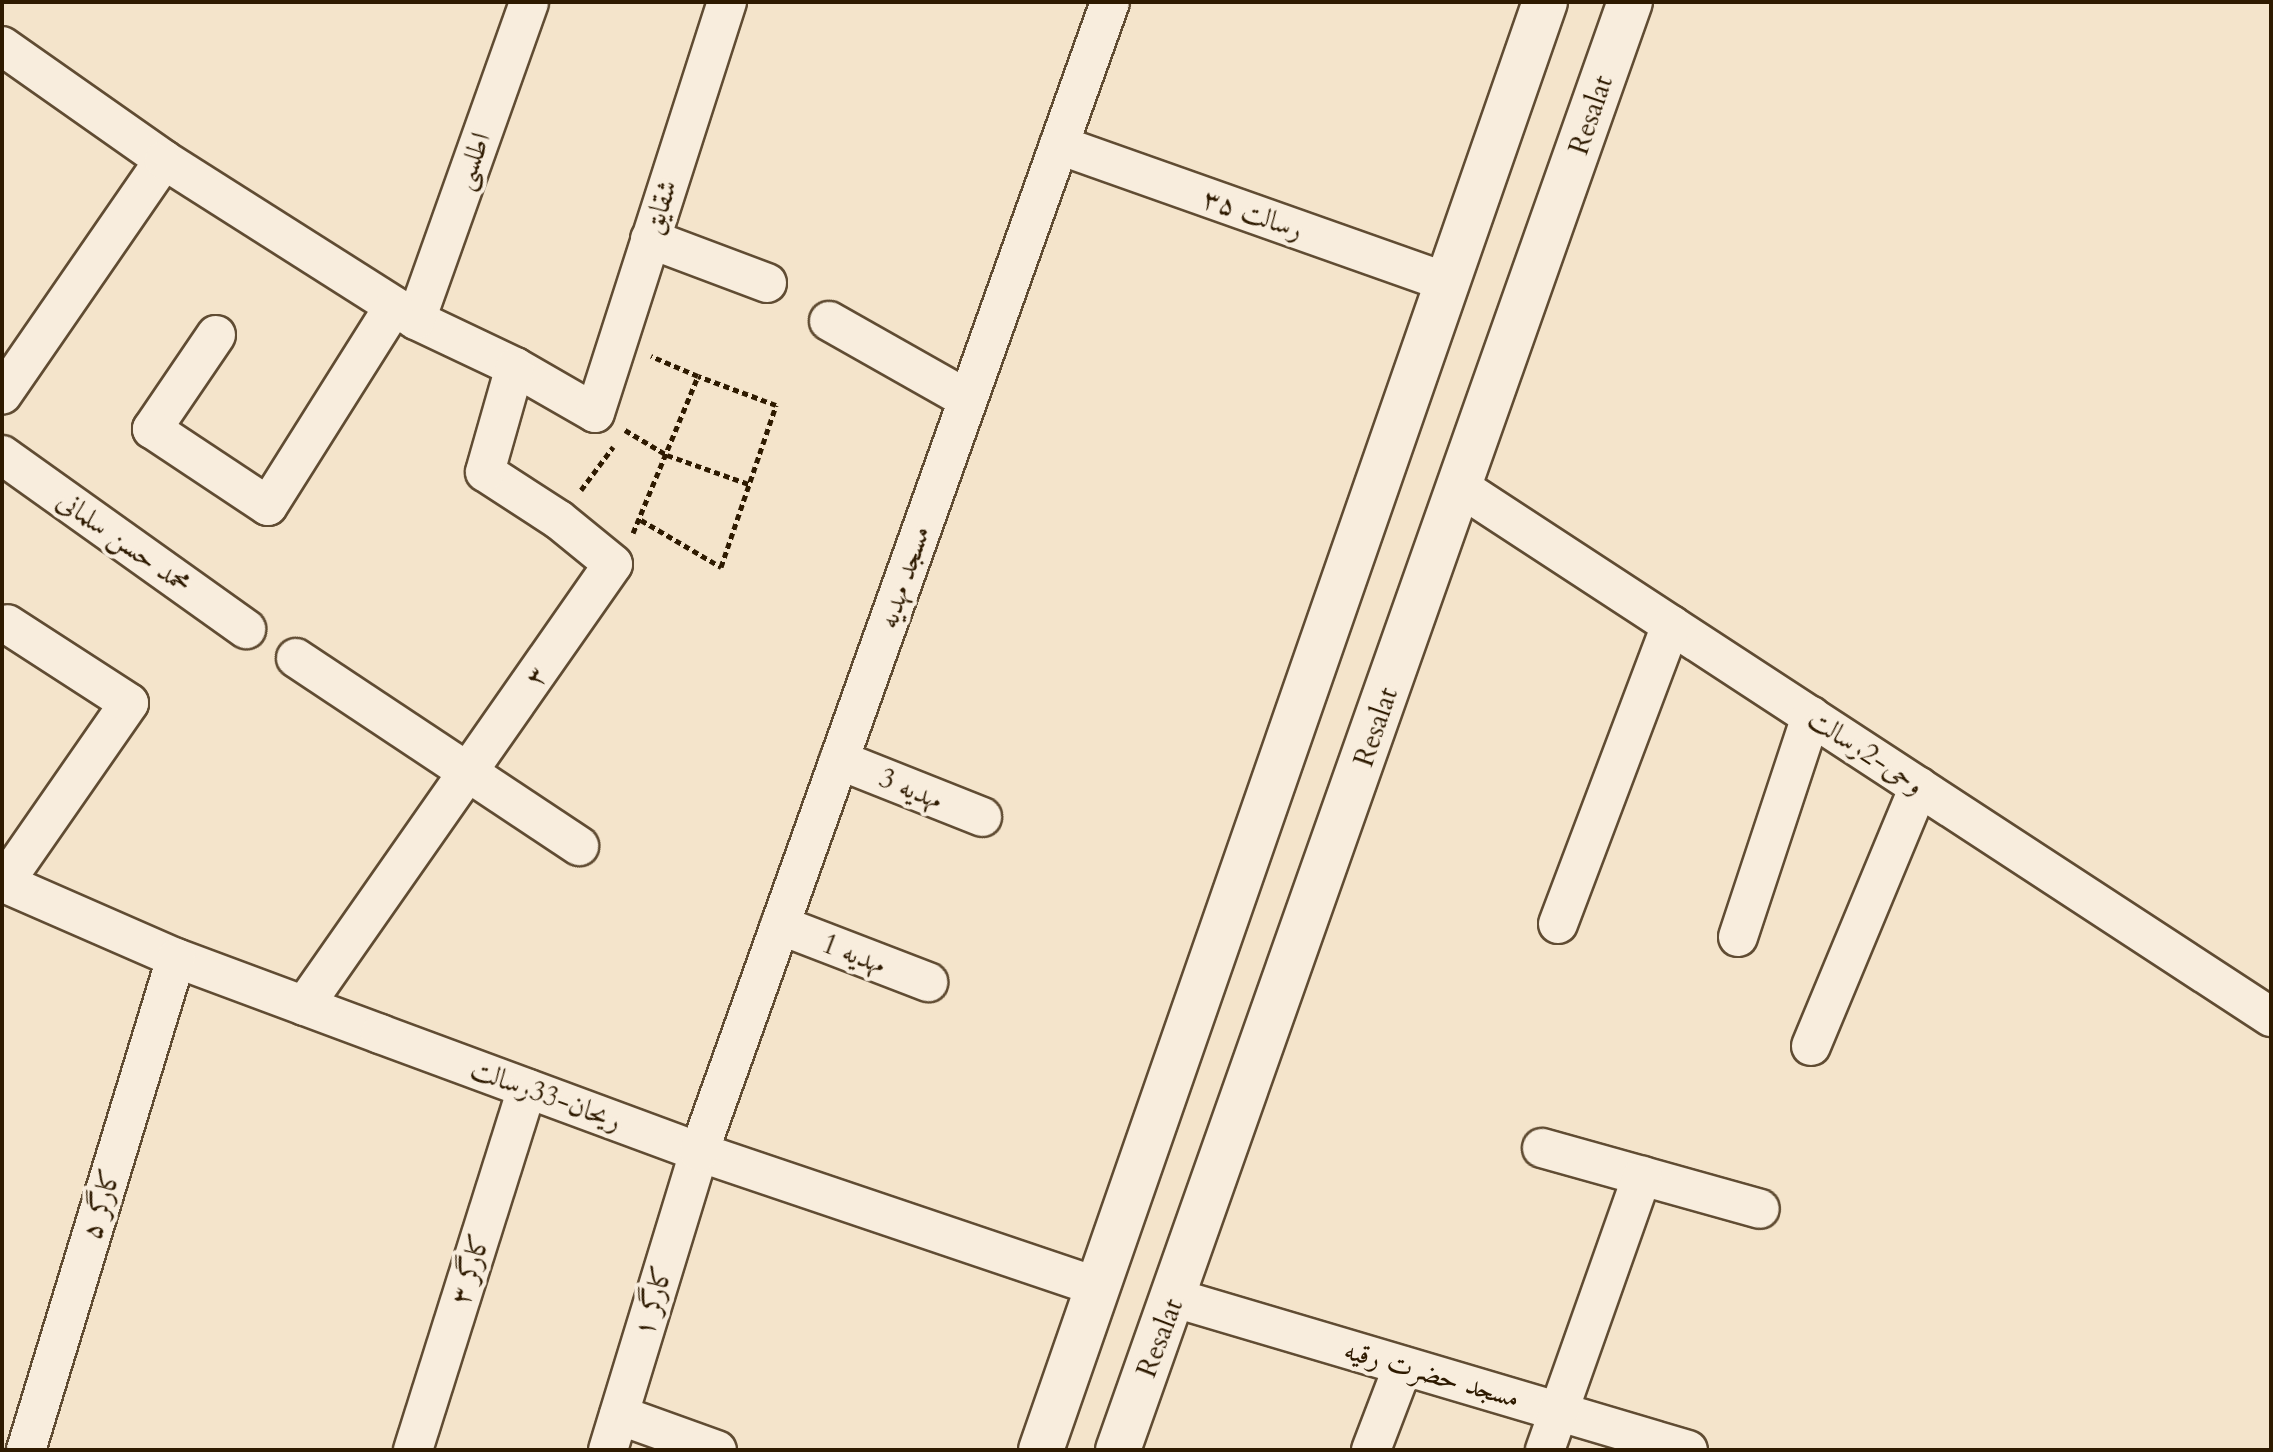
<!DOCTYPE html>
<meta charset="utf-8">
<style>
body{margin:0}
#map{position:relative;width:2273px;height:1452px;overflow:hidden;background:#f4e4cb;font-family:Cardo,Amiri,serif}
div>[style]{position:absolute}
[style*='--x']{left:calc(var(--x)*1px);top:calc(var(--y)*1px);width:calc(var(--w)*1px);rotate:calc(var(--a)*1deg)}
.path>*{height:5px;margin-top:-2.5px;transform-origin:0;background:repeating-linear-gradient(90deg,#2e1a00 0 6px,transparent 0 10px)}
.roads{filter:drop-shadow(2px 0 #604c33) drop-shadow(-2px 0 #604c33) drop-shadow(0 2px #604c33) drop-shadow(0 -2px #604c33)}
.street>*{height:38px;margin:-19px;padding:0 19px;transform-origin:19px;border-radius:19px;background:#f8eddd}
.secondary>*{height:44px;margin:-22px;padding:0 22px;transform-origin:22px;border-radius:22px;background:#f8eddd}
span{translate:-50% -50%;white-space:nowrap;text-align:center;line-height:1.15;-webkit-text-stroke:8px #f8eddd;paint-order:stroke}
.street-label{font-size:28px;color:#2e1a00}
.frame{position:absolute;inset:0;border:4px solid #2e1a00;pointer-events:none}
</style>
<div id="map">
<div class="path">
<div style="--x:625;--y:430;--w:49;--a:30.8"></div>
<div style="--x:667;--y:455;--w:87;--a:19.5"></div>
<div style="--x:581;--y:490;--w:54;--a:-53.3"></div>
<div style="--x:641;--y:520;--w:93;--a:30.4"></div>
<div style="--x:721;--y:567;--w:171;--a:-71.2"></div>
<div style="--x:776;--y:405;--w:83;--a:-159.6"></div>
<div style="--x:633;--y:533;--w:170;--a:-67.5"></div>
<div style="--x:698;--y:376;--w:51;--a:-156.9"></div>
</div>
<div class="roads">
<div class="street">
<div style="--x:2;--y:46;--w:198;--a:35.1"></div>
<div style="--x:164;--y:160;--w:285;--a:124.6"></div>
<div style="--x:1059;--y:145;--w:413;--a:19.5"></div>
<div style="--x:164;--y:160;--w:299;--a:32.4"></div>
<div style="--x:416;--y:320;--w:110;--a:25.4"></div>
<div style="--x:515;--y:367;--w:92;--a:29.9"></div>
<div style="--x:595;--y:413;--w:432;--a:-72.2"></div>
<div style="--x:650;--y:239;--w:125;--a:20.6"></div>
<div style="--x:416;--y:320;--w:337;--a:-70.4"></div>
<div style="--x:829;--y:321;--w:159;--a:29.5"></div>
<div style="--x:216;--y:335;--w:114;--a:124.2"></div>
<div style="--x:152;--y:429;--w:139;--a:33.6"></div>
<div style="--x:268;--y:506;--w:236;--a:-57.8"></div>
<div style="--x:2;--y:455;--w:300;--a:35.5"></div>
<div style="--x:1460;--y:487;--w:969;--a:33.17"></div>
<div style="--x:296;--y:658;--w:340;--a:33.6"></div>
<div style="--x:839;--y:760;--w:154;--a:21.7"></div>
<div style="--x:2;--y:882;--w:190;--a:23.6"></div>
<div style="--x:176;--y:958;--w:218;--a:20.4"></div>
<div style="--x:380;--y:1034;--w:340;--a:20.3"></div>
<div style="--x:699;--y:1152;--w:421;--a:18.7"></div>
<div style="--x:4;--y:883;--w:219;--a:-55.2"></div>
<div style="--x:129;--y:703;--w:145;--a:-147.1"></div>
<div style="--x:1558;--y:924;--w:320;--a:-69.3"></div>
<div style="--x:780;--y:925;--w:159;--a:21.1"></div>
<div style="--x:1738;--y:937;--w:233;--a:-71.7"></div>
<div style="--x:304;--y:1006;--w:539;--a:-55.04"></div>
<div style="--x:613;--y:564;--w:70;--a:-140.8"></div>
<div style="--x:559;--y:520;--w:88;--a:-147"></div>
<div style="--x:485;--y:472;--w:109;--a:-74.1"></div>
<div style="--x:1811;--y:1046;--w:281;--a:-67.4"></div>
<div style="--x:1542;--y:1148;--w:226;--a:15.6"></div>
<div style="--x:1175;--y:1298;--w:535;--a:16.5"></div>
<div style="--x:619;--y:1415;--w:104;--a:19.7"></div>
<div style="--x:26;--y:1450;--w:514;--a:-73.04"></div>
<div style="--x:413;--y:1450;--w:379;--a:-72.5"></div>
<div style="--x:608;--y:1450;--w:312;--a:-73"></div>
<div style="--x:699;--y:1152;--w:1221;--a:-70.33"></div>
<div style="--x:1371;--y:1450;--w:90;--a:-69.1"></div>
<div style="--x:1545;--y:1450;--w:291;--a:-70.5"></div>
</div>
<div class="secondary">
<div style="--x:1041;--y:1450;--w:1533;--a:-70.81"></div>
<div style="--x:1118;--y:1450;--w:1536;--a:-70.53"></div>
</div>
</div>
<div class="street-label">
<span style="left:1591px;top:115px;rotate:-71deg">Resalat</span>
<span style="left:472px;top:161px;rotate:-70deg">اطلسی</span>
<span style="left:660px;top:207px;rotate:-72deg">شقایق</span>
<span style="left:1253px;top:214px;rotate:19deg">رسالت ۳۵</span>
<span style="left:124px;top:542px;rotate:35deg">محمد حسن سلمانی</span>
<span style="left:904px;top:577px;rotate:-71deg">مسجد مهدیه</span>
<span style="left:536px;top:676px;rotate:-55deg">۳</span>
<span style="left:1376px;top:727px;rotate:-71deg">Resalat</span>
<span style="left:1866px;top:752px;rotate:33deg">وحی-2رسالت</span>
<span style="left:911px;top:789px;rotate:22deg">مهدیه 3</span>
<span style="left:854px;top:954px;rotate:21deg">مهدیه 1</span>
<span style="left:546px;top:1095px;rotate:20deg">ریحان-33رسالت</span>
<span style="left:101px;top:1204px;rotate:-73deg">کارگر ۵</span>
<span style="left:470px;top:1269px;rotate:-72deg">کارگر ۳</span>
<span style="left:653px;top:1301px;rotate:-73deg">کارگر ۱</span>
<span style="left:1160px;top:1338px;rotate:-69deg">Resalat</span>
<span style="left:1432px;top:1374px;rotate:16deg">مسجد حضرت رقیه</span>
</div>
<div class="frame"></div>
</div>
